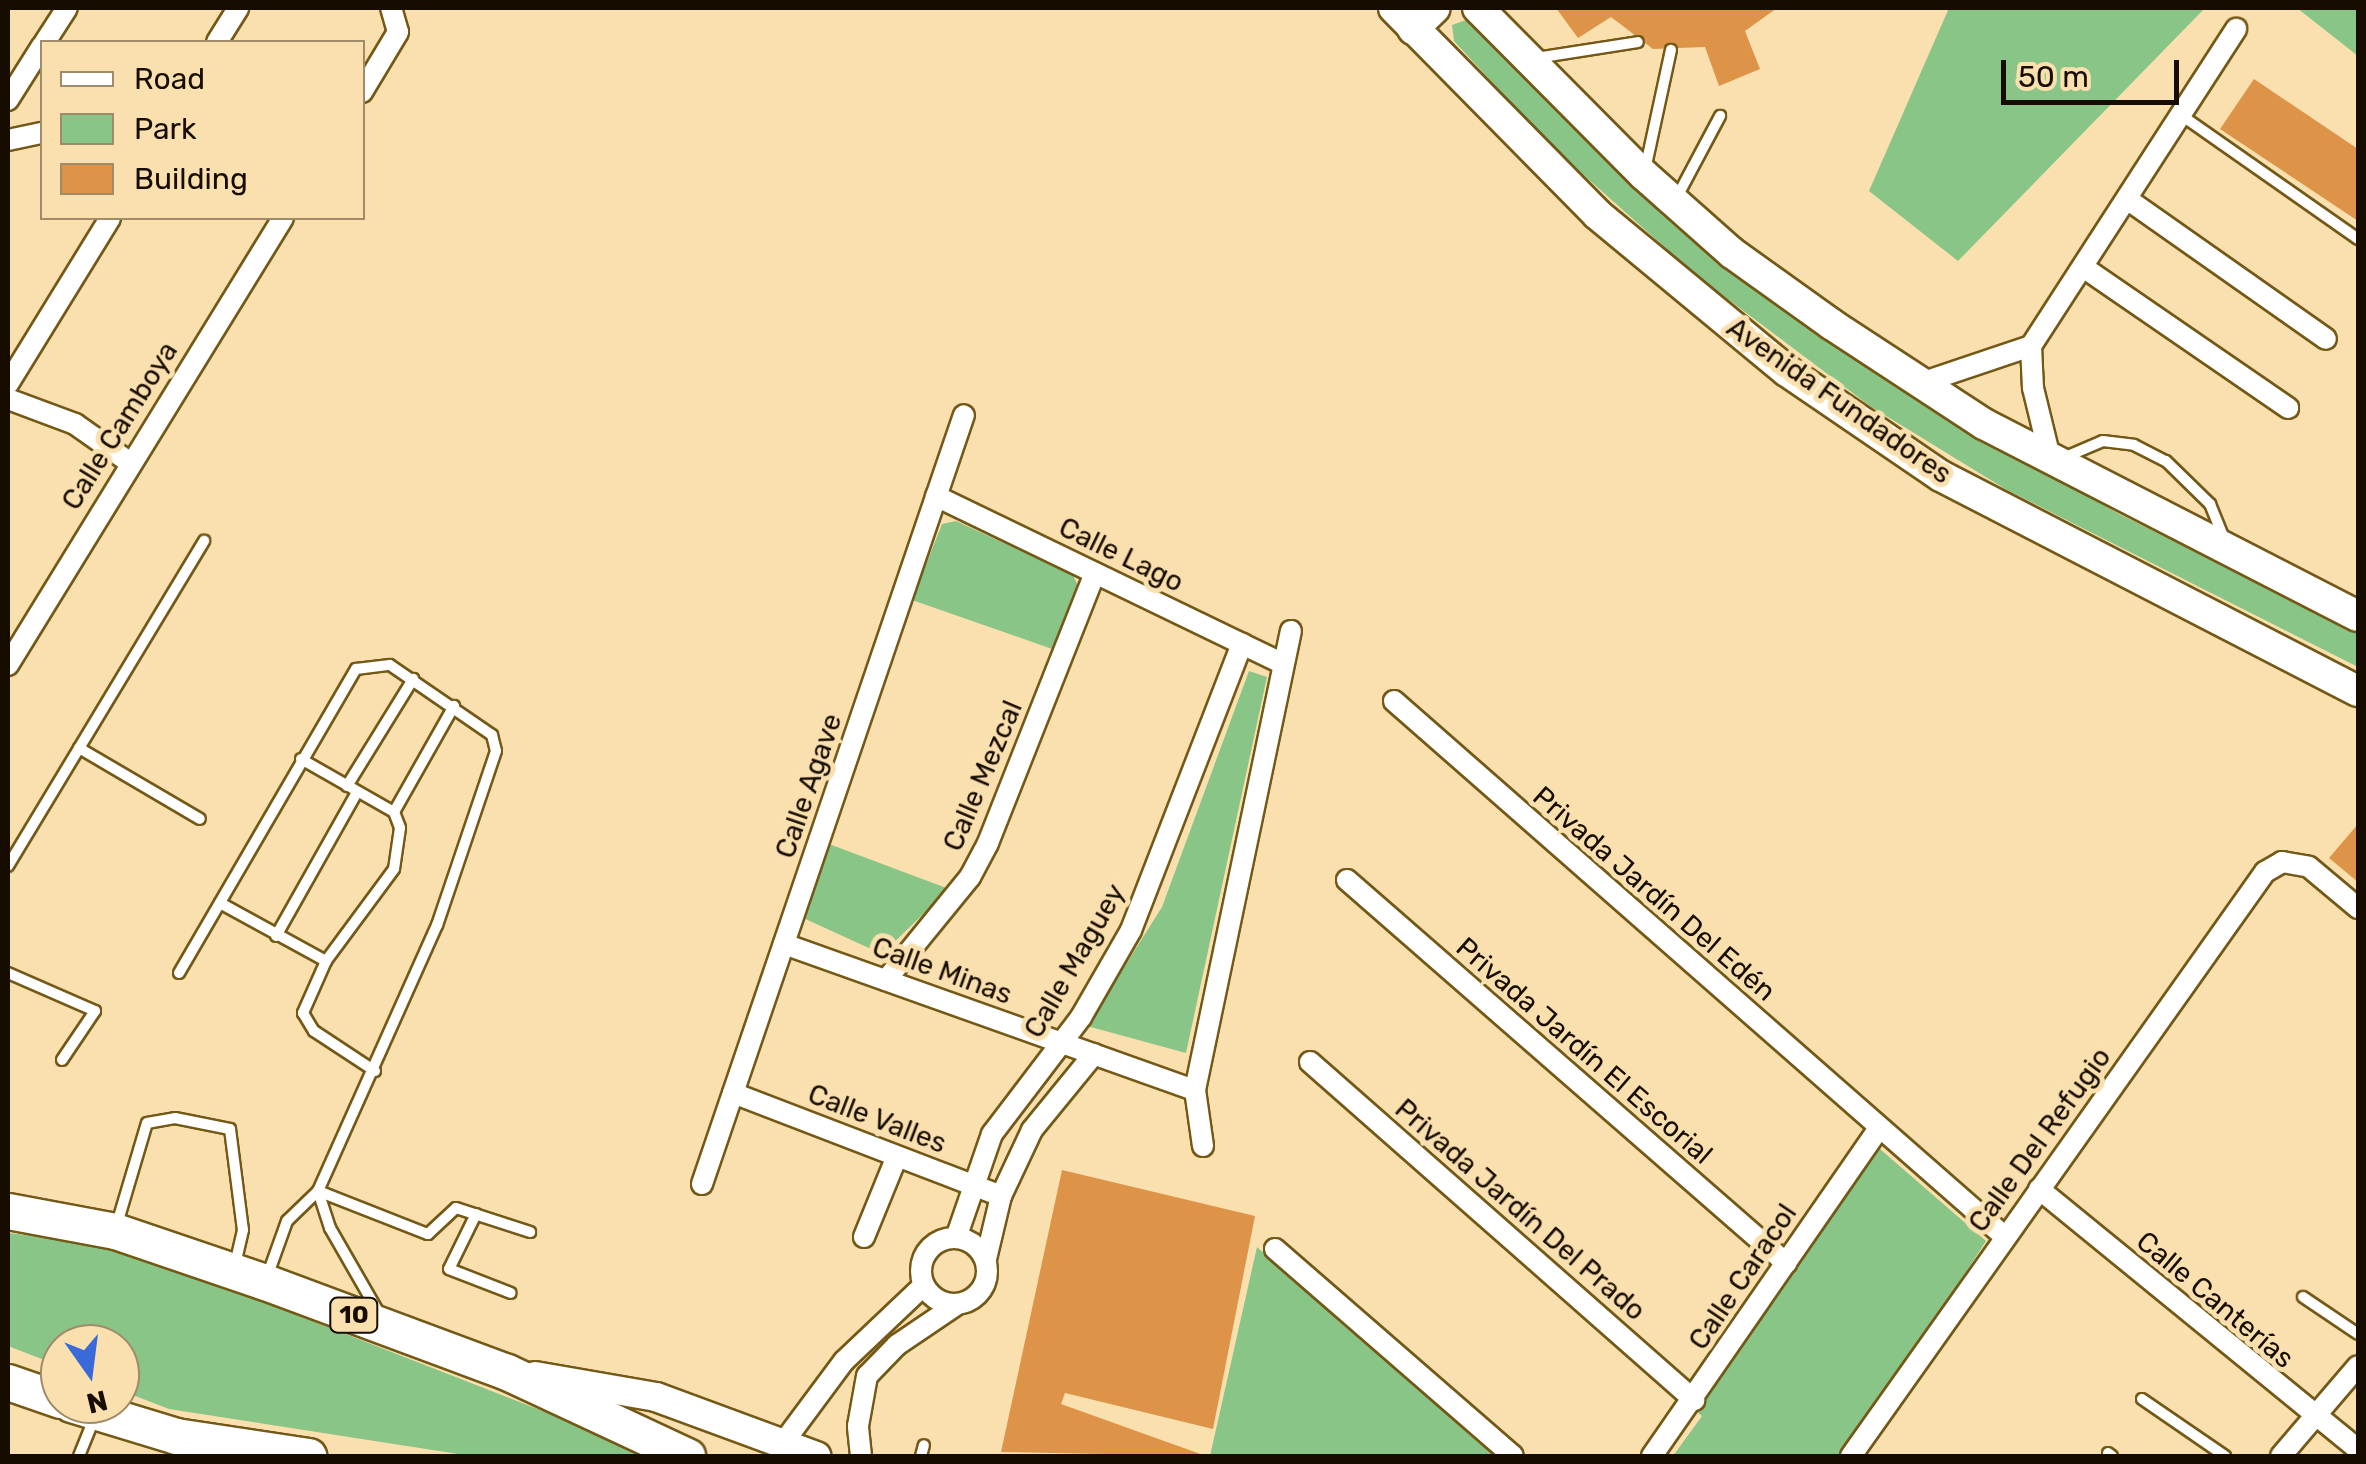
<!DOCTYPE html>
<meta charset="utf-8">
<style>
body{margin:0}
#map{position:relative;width:2366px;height:1464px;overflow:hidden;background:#fae0ae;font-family:Rubik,sans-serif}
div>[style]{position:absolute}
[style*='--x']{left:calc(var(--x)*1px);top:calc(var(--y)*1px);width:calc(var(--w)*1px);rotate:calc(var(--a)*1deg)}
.green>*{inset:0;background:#88c587}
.building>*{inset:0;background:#dd9448}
.roads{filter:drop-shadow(2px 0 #745816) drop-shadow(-2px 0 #745816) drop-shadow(0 2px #745816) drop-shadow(0 -2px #745816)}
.service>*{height:10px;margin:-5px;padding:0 5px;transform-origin:5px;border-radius:5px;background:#fff}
.minor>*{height:20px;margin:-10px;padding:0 10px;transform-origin:10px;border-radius:10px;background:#fff}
.minor>.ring{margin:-10px;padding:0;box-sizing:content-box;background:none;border:20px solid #fff;border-radius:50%}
.tertiary>*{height:28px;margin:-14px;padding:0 14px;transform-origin:14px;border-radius:14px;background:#fff}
.secondary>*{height:30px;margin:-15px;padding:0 15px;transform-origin:15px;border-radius:15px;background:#fff}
.trunk>*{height:35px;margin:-17.5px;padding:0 17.5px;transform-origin:17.5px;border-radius:17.5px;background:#fff}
span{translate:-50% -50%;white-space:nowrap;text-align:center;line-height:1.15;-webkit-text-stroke:10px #fae0ae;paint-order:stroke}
.shield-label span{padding:2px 8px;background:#fae0ae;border:2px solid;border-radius:8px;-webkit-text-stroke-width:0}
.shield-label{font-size:25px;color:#170c00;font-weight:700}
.street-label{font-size:28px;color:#170c00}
.frame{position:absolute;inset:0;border:10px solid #170c00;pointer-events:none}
.legend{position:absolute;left:40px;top:40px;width:325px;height:180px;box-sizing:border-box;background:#fae0ae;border:2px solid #9f8b68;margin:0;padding:12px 18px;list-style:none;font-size:30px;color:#170c00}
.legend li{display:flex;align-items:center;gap:20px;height:50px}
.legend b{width:50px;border:2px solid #9f8b68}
.north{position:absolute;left:40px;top:1324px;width:100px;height:100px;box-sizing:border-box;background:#fae0ae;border:2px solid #9f8b68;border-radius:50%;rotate:166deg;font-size:28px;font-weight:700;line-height:40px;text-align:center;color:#170c00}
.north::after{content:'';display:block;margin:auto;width:35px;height:45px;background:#3a6ada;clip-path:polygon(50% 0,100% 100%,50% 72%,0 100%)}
.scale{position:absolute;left:2001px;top:60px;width:178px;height:45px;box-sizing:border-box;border:5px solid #170c00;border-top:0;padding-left:12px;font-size:30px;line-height:35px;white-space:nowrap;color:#170c00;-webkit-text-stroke:8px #fae0ae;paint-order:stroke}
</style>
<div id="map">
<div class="green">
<div style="clip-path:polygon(1949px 8px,2205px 8px,1958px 261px,1869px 191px)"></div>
<div style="clip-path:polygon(2297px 8px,2358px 8px,2358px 56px)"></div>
<div style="clip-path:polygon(1466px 20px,1482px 28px,1575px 129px,1723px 256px,1888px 380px,2119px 514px,2358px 632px,2358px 667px,2007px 490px,1870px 406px,1697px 276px,1551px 146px,1454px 41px,1452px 25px)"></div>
<div style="clip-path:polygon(956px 521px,1073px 575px,1078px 586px,1055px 650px,912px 600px,942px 524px)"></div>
<div style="clip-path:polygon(1249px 671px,1267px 677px,1186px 1053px,1087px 1026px,1162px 907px)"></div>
<div style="clip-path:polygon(821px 841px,949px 889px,882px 954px,801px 917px)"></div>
<div style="clip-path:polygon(1880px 1149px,1986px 1241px,1847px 1456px,1673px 1456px,1702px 1416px,1692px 1408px)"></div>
<div style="clip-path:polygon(8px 1233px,118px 1245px,658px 1456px,471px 1456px,169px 1409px,120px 1390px,120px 1344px,60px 1344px,60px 1366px,8px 1346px)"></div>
<div style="clip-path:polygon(1257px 1247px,1494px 1456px,1210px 1456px)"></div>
</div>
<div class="building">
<div style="clip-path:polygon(1556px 8px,1777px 8px,1745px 31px,1760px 69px,1719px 86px,1705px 47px,1653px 49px,1611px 17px,1578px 38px)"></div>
<div style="clip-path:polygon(2254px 79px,2358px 149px,2358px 221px,2220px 129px)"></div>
<div style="clip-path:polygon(2358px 824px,2358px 882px,2329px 858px)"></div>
<div style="clip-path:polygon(1062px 1170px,1255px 1216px,1213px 1429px,1065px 1393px,1061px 1404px,1206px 1456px,1001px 1452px)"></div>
</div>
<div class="roads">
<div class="service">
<div style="--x:1536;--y:58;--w:103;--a:-8.9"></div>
<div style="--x:2181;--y:115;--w:216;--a:35"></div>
<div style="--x:1645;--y:170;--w:123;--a:-77.8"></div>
<div style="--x:1677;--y:197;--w:92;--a:-62"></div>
<div style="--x:2063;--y:458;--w:43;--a:-23"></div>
<div style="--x:2103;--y:441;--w:31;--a:7"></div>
<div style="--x:2134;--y:445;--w:36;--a:27"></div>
<div style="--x:2166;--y:461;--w:62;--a:44.3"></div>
<div style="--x:2210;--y:504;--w:35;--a:68"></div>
<div style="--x:79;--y:748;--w:140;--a:30.4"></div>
<div style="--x:301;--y:759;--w:107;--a:29.7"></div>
<div style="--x:394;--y:812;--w:17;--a:69"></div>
<div style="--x:400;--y:828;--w:41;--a:98.3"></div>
<div style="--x:394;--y:869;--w:114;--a:126.5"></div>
<div style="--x:326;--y:961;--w:57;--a:113.9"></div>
<div style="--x:303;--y:1013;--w:21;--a:59"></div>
<div style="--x:314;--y:1031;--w:73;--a:33.3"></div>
<div style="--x:347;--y:786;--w:126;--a:-58.3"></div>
<div style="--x:394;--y:812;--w:122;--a:-60.5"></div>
<div style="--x:8;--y:866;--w:380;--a:-58.9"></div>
<div style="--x:220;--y:903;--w:121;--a:28.7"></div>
<div style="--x:276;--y:936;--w:165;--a:-60.6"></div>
<div style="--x:8;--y:973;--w:95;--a:23.6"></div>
<div style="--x:95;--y:1011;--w:59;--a:124"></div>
<div style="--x:179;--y:973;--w:352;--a:-59.8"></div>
<div style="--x:356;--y:669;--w:34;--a:-7"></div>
<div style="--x:390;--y:665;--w:124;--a:34.5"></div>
<div style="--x:492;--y:735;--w:16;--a:76"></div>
<div style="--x:496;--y:751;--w:184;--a:108.7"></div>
<div style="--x:437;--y:925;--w:291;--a:114.1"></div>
<div style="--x:318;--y:1191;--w:43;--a:135.9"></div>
<div style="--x:287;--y:1221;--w:56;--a:109.7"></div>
<div style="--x:318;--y:1191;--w:118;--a:21.4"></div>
<div style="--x:428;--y:1234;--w:38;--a:-43"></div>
<div style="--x:456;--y:1208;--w:78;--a:18"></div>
<div style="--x:318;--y:1191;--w:39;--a:72"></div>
<div style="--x:330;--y:1228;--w:100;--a:60.1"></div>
<div style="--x:476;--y:1214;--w:61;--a:116.1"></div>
<div style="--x:449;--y:1269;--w:66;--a:21.2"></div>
<div style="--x:117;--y:1224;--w:105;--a:-73.5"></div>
<div style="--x:147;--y:1123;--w:28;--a:-10"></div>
<div style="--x:175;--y:1118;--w:56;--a:11.3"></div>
<div style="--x:230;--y:1129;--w:102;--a:82.7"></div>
<div style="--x:243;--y:1230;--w:36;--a:103"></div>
<div style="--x:2303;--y:1297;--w:66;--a:33.9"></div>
<div style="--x:2142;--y:1399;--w:101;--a:34.5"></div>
<div style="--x:2108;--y:1453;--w:5;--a:37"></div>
<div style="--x:79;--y:1456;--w:40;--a:-68"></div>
<div style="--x:921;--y:1456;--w:11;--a:-75"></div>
</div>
<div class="minor">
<div style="--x:45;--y:42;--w:40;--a:-57.1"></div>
<div style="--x:217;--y:42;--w:40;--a:-58"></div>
<div style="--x:362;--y:92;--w:70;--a:-59"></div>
<div style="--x:398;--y:32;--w:25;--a:-106"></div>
<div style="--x:8;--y:100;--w:64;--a:-57.8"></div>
<div style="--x:8;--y:140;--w:35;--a:-12"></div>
<div style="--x:2127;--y:199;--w:243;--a:35.1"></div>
<div style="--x:2083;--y:267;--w:249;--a:34.5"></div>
<div style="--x:2031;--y:346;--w:42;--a:87.3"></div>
<div style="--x:2033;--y:388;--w:72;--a:76.3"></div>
<div style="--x:1921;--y:383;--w:116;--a:-18.6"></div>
<div style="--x:2031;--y:346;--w:378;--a:-57.1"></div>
<div style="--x:8;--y:384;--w:195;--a:-58.4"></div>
<div style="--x:8;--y:399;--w:72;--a:20.5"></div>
<div style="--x:75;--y:424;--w:66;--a:35.1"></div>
<div style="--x:936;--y:496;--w:384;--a:25.8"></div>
<div style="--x:8;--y:665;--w:525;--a:-58.4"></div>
<div style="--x:1394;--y:701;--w:811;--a:41.25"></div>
<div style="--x:1347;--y:880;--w:583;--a:41.1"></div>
<div style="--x:784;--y:944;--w:436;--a:19.6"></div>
<div style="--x:886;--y:980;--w:133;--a:-50.8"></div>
<div style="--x:970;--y:877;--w:38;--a:-62"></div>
<div style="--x:988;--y:843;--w:290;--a:-68.4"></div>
<div style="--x:1310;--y:1062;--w:512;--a:41.35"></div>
<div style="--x:733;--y:1093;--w:287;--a:21"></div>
<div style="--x:1203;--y:1146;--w:57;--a:-98.1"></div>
<div style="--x:1195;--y:1090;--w:469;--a:-78.2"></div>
<div style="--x:702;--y:1184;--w:812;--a:-71.19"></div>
<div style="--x:2039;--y:1189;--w:412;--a:39.2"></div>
<div style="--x:864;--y:1237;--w:87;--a:-67.8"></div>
<div style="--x:956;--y:1238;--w:110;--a:-70.9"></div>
<div style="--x:992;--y:1134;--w:147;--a:-52.7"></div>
<div style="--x:1081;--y:1017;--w:100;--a:-60.1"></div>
<div style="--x:1131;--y:930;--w:307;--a:-68.8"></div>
<div class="ring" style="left:921px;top:1238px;width:46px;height:46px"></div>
<div style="--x:1275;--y:1249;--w:315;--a:41"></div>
<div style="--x:986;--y:1259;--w:65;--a:-76.6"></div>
<div style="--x:1001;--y:1196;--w:73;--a:-64.8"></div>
<div style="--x:1032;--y:1130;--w:98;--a:-50.8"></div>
<div style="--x:783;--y:1443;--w:102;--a:-53.4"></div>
<div style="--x:844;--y:1361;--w:109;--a:-43.5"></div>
<div style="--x:861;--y:1456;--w:30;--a:-96"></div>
<div style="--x:858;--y:1426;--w:51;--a:-79.8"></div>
<div style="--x:867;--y:1376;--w:43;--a:-45.9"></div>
<div style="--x:897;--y:1345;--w:71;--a:-34.1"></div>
<div style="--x:1652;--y:1456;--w:399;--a:-55.3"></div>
<div style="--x:1851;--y:1456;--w:716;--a:-54.67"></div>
<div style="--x:2265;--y:872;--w:20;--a:-30"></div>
<div style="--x:2282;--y:862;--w:27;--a:10"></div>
<div style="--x:2309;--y:867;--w:64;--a:39.9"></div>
<div style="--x:2281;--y:1456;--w:118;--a:-49.5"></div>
</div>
<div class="tertiary">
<div style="--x:535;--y:1376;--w:123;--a:9.8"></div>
<div style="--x:656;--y:1397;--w:171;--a:20.2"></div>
</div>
<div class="secondary">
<div style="--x:1394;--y:8;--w:289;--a:45.4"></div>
<div style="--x:1597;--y:214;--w:246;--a:39.6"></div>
<div style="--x:1787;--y:371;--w:186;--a:34.3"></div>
<div style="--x:1941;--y:476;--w:469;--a:27.3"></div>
<div style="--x:1478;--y:8;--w:235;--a:45.2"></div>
<div style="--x:1644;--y:175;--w:118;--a:41.6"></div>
<div style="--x:1732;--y:253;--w:122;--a:35.6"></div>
<div style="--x:1831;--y:324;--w:183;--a:33.2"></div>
<div style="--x:1984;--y:424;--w:420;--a:27.2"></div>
<div style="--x:1413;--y:29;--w:30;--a:-44"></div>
</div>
<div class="trunk">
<div style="--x:8;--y:1211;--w:109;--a:10.6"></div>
<div style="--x:115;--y:1231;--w:158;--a:18.8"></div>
<div style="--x:265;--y:1282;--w:258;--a:20.4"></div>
<div style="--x:507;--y:1372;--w:199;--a:25"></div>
<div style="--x:8;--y:1382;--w:55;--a:19.1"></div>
<div style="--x:71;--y:1404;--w:110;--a:16.9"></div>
<div style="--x:176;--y:1436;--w:134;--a:8.6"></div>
</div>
</div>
<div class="shield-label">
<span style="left:354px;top:1315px">10</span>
</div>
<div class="street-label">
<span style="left:1839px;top:401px;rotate:35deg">Avenida Fundadores</span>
<span style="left:120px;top:426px;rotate:-58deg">Calle Camboya</span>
<span style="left:1121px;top:555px;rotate:26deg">Calle Lago</span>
<span style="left:983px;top:776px;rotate:-67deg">Calle Mezcal</span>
<span style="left:809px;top:786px;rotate:-71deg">Calle Agave</span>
<span style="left:1654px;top:894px;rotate:41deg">Privada Jardín Del Edén</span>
<span style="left:1075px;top:961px;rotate:-60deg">Calle Maguey</span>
<span style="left:942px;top:971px;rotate:20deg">Calle Minas</span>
<span style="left:1584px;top:1051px;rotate:41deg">Privada Jardín El Escorial</span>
<span style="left:877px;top:1119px;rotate:21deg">Calle Valles</span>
<span style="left:2040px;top:1140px;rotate:-54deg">Calle Del Refugio</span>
<span style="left:1520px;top:1210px;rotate:41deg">Privada Jardín Del Prado</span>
<span style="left:1743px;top:1277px;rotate:-56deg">Calle Caracol</span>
<span style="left:2215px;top:1300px;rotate:40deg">Calle Canterías</span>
</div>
<div class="frame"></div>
<ul class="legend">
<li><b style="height:12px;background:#fff"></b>Road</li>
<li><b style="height:28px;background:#88c587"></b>Park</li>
<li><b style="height:28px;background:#dd9448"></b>Building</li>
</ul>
<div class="north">N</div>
<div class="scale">50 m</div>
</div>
